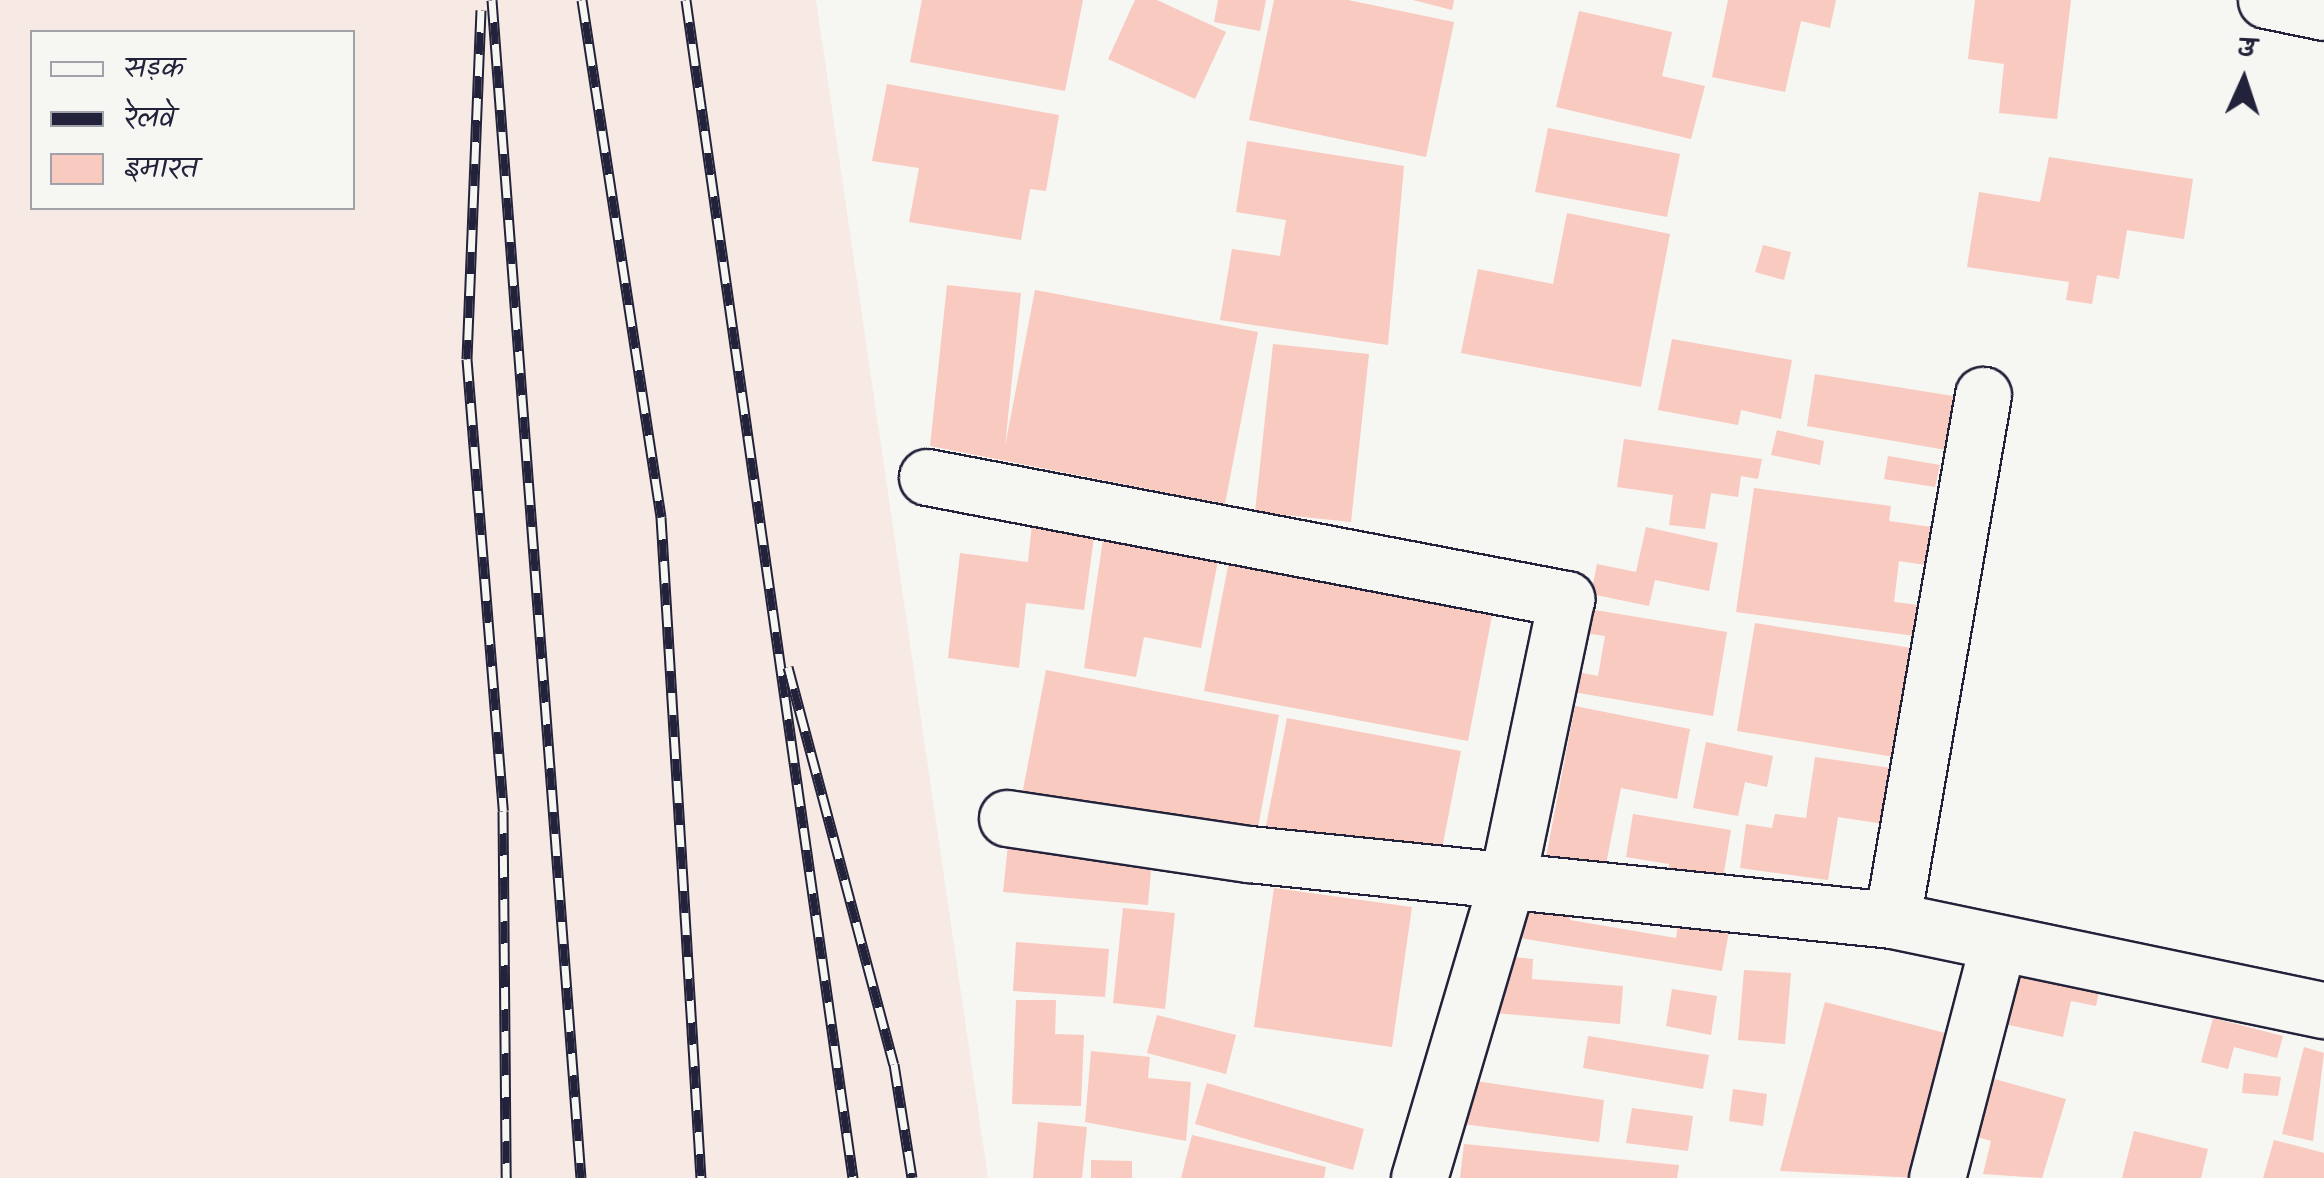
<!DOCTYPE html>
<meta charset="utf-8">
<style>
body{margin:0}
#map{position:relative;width:2324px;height:1178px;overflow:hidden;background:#f6f6f2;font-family:Kalam,"Playpen Sans Deva",sans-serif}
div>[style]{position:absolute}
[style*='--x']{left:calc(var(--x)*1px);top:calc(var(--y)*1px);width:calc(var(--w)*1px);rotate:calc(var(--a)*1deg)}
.built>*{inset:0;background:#f7e9e3}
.building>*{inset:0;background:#f9cabf}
.roads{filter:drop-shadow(2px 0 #22223b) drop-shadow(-2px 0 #22223b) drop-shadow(0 2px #22223b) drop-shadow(0 -2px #22223b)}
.minor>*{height:55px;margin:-27.5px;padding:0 27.5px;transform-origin:27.5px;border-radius:27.5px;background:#f6f6f2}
.rail>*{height:11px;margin-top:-5.5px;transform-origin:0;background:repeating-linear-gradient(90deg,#f6f6f2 0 22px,#22223b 0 44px);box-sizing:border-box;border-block:2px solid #22223b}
span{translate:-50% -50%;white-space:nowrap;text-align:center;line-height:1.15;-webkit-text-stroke:8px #f6f6f2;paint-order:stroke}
.legend{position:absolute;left:30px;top:30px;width:325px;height:180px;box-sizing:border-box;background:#f6f6f2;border:2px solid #a1a1a9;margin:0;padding:12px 18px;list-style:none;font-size:30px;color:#22223b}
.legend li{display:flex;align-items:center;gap:20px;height:50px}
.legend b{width:50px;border:2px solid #a1a1a9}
.north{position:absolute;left:2194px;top:30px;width:100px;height:100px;-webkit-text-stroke:8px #f6f6f2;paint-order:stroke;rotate:3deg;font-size:28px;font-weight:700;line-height:40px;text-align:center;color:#22223b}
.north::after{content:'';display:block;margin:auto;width:35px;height:45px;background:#22223b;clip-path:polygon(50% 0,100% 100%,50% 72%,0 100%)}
</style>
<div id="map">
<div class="built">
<div style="clip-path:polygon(evenodd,0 0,816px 0,988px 1178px,0 1178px,0 0,32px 32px,352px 32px,352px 208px,32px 208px,32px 32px)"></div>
</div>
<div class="building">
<div style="clip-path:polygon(922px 0,1083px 0,1065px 91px,910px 62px)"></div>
<div style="clip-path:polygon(1135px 0,1157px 0,1226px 32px,1195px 99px,1108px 59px)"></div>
<div style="clip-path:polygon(1218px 0,1266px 0,1260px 31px,1214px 22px)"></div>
<div style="clip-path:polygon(1274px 0,1348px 0,1454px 22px,1426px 157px,1249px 120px)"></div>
<div style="clip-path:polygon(1413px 0,1454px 0,1452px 10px)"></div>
<div style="clip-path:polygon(1728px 0,1836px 0,1830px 28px,1801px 21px,1785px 92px,1712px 77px)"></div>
<div style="clip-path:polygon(1975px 0,2071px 0,2057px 119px,1999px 113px,2004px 64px,1968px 59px)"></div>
<div style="clip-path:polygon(1579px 11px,1672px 32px,1662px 76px,1705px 86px,1691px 139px,1556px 107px)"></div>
<div style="clip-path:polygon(887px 84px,1059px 115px,1046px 191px,1030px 189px,1021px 240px,909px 222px,919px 168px,872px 161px)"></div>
<div style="clip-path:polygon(1548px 128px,1680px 154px,1667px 217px,1535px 192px)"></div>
<div style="clip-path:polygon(1247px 141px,1404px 166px,1388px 345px,1220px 320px,1232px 249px,1280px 256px,1286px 220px,1236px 212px)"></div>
<div style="clip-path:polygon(2049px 157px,2193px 179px,2184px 239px,2127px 230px,2119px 279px,2097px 275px,2092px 304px,2066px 300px,2069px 282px,1967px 267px,1979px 192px,2040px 202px)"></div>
<div style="clip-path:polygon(1567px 213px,1670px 234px,1641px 387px,1461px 353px,1478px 269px,1553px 284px)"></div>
<div style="clip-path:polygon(1763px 245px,1791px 252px,1784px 280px,1755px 272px)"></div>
<div style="clip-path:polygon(947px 285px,1021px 293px,1005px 446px,1035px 290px,1258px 332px,1225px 504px,930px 446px)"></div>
<div style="clip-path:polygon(1672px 339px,1792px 360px,1781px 419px,1741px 410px,1738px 425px,1658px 410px)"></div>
<div style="clip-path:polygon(1273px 344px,1369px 354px,1351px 522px,1255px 512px)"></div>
<div style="clip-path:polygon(1815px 374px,1966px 398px,1958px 452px,1807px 426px)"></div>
<div style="clip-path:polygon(1777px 430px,1824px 441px,1820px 465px,1771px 455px)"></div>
<div style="clip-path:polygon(1624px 439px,1762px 459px,1758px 479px,1741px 476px,1738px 497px,1711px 493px,1705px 529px,1669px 525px,1673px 495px,1617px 487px)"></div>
<div style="clip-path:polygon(1888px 456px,1940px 465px,1935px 487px,1884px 479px)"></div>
<div style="clip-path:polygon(1754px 488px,1891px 506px,1889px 521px,1946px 529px,1939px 567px,1899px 561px,1894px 602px,1935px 607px,1930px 638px,1736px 612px)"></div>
<div style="clip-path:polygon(1033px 514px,1096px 523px,1084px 610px,1026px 603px,1019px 668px,948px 658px,960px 553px,1028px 562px)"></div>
<div style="clip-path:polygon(1106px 519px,1222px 540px,1201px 648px,1144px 637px,1136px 677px,1084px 668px)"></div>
<div style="clip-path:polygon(1646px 527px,1718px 543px,1709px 591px,1655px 580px,1649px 606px,1591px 594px,1597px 564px,1636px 572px)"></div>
<div style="clip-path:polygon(1232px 545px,1496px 595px,1468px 741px,1204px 691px)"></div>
<div style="clip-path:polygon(1589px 609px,1727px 632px,1713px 716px,1573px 692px,1577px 672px,1598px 676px,1605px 636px,1584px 633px)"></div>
<div style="clip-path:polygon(1755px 623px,1924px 650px,1906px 759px,1737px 731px)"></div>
<div style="clip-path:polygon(1046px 670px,1279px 715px,1256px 838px,1022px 795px)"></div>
<div style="clip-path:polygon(1575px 706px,1690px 729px,1677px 799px,1621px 788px,1605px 869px,1546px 857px)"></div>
<div style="clip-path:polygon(1287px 718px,1461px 751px,1439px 864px,1265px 831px)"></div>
<div style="clip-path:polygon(1706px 742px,1773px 756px,1767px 787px,1745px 782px,1738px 816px,1693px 808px)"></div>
<div style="clip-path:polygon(1815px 757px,1898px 769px,1890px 825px,1838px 817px,1828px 880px,1740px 868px,1746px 824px,1772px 828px,1775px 814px,1806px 818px)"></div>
<div style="clip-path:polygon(1633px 814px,1731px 830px,1721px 890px,1666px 881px,1669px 864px,1626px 857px)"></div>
<div style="clip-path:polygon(1009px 835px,1153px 848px,1148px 905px,1003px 892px)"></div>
<div style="clip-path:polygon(1274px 888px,1412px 907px,1392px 1047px,1254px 1027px)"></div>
<div style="clip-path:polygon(1515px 888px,1574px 898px,1570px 920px,1676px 938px,1679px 917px,1730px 925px,1722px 971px,1507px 936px)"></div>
<div style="clip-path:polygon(1123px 908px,1175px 913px,1165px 1009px,1113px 1003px)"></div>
<div style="clip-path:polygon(1016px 942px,1109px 949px,1105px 997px,1013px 991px)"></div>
<div style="clip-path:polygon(1500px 956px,1533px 959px,1532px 979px,1623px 986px,1620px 1024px,1495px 1013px)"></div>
<div style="clip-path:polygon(2013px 967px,2100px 987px,2096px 1006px,2071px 1001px,2063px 1037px,2000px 1023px)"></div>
<div style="clip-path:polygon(1744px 970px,1791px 973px,1785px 1044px,1738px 1040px)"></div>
<div style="clip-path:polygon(1672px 989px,1717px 996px,1711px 1035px,1666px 1026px)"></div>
<div style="clip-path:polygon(1016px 1000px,1056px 1000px,1055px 1034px,1084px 1035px,1081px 1106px,1012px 1104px)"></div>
<div style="clip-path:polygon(1825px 1002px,1953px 1035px,1917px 1178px,1780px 1171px)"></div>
<div style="clip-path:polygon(1157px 1015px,1236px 1035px,1226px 1074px,1147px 1053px)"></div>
<div style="clip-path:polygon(2213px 1018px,2283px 1036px,2277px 1058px,2234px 1047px,2228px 1069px,2201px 1062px)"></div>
<div style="clip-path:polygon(1588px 1036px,1709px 1055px,1703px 1089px,1583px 1068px)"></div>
<div style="clip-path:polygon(2304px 1047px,2324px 1053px,2313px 1141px,2282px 1134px)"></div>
<div style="clip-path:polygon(1091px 1051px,1150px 1057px,1148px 1078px,1191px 1082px,1186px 1141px,1085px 1122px)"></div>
<div style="clip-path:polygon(2244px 1073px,2281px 1077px,2278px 1096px,2242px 1093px)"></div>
<div style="clip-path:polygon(1991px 1078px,2066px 1099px,2042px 1178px,1983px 1174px,1991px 1141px,1974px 1136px)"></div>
<div style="clip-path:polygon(1468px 1080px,1604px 1100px,1599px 1142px,1463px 1124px)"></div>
<div style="clip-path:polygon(1207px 1083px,1364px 1129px,1353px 1170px,1195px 1124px)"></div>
<div style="clip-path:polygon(1733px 1089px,1767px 1094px,1763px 1126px,1729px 1121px)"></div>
<div style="clip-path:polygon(1632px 1108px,1693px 1116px,1688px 1151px,1626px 1143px)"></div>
<div style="clip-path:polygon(1038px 1122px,1087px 1127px,1082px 1178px,1033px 1178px)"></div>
<div style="clip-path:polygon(2134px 1131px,2208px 1149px,2201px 1178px,2122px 1178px)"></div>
<div style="clip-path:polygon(1192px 1135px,1326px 1167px,1324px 1178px,1181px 1178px)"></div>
<div style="clip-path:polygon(2274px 1140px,2324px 1153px,2324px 1178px,2263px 1178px)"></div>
<div style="clip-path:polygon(1464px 1144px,1679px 1165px,1677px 1178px,1460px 1178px)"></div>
<div style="clip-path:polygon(1091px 1160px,1132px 1161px,1132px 1178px,1091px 1178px)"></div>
</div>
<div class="roads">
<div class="minor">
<div style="--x:2266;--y:0;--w:59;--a:11.7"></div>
<div style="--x:927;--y:477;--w:651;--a:10.81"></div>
<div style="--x:1566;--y:599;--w:288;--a:101.8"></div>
<div style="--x:1507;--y:881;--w:310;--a:106.5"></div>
<div style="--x:1007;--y:818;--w:245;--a:8.5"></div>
<div style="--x:1249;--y:854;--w:646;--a:5.86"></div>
<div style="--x:1892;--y:920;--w:441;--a:11.8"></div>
<div style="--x:1892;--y:920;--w:533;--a:-80.17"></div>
<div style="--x:1937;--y:1178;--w:243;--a:-75.4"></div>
</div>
</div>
<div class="rail">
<div style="--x:492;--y:0;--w:1181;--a:85.68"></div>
<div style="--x:582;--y:0;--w:523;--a:81.31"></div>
<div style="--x:661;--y:517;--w:662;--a:86.54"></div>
<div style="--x:686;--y:0;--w:1190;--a:81.93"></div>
<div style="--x:481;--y:10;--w:349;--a:92.3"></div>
<div style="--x:467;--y:359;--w:453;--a:85.4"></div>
<div style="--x:503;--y:811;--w:367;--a:89.5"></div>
<div style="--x:788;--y:667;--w:411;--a:75.1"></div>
<div style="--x:894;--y:1064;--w:115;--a:81"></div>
</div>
<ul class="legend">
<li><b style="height:12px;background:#f6f6f2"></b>सड़क</li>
<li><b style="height:12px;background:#22223b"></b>रेलवे</li>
<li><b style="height:28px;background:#f9cabf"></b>इमारत</li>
</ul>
<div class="north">उ</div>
</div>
